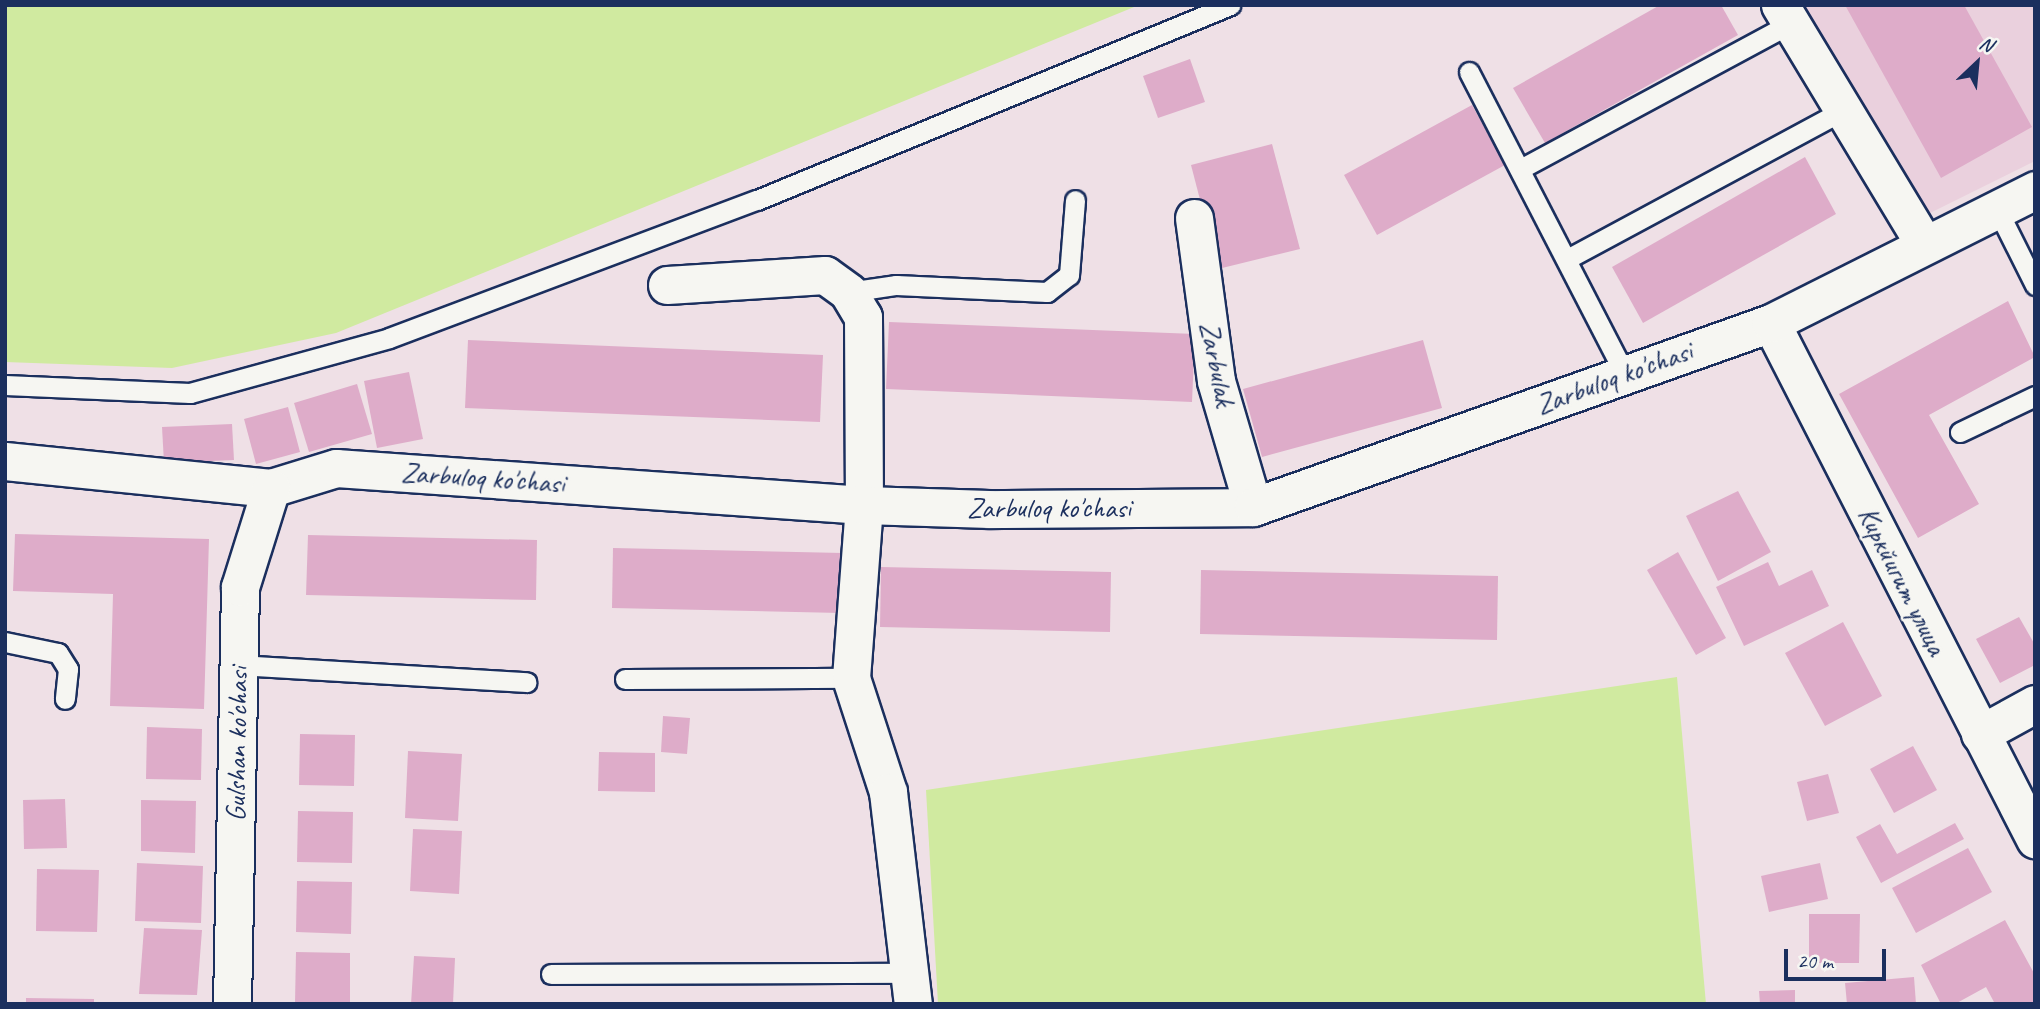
<!DOCTYPE html>
<meta charset="utf-8">
<style>
body{margin:0}
#map{position:relative;width:2040px;height:1009px;overflow:hidden;background:#efe0e6;font-family:Caveat,sans-serif}
div>[style]{position:absolute}
[style*='--x']{left:calc(var(--x)*1px);top:calc(var(--y)*1px);width:calc(var(--w)*1px);rotate:calc(var(--a)*1deg)}
.built>*{inset:0;background:#ead0dd}
.green>*{inset:0;background:#d0eaa0}
.building>*{inset:0;background:#deacc9}
.roads{filter:drop-shadow(2px 0 #1b2f5e) drop-shadow(-2px 0 #1b2f5e) drop-shadow(0 2px #1b2f5e) drop-shadow(0 -2px #1b2f5e)}
.service>*{height:19px;margin:-9.5px;padding:0 9.5px;transform-origin:9.5px;border-radius:9.5px;background:#f6f6f2}
.minor>*{height:37px;margin:-18.5px;padding:0 18.5px;transform-origin:18.5px;border-radius:18.5px;background:#f6f6f2}
span{translate:-50% -50%;white-space:nowrap;text-align:center;line-height:1.15;-webkit-text-stroke:5px #f6f6f2;paint-order:stroke}
.street-label{font-size:28px;color:#1b2f5e}
.frame{position:absolute;inset:0;border:7px solid #1b2f5e;pointer-events:none}
.north{position:absolute;left:1942px;top:28px;width:70px;height:70px;-webkit-text-stroke:5px #f6f6f2;paint-order:stroke;rotate:26deg;font-size:19px;font-weight:700;line-height:28px;text-align:center;color:#1b2f5e}
.north::after{content:'';display:block;margin:auto;width:24px;height:32px;background:#1b2f5e;clip-path:polygon(50% 0,100% 100%,50% 72%,0 100%)}
.scale{position:absolute;left:1784px;top:949px;width:102px;height:32px;box-sizing:border-box;border:4px solid #1b2f5e;border-top:0;padding-left:9px;font-size:21px;line-height:24px;white-space:nowrap;color:#1b2f5e;-webkit-text-stroke:5px #f6f6f2;paint-order:stroke}
</style>
<div id="map">
<div class="built">
<div style="clip-path:polygon(1789px 5px,2035px 5px,2035px 161px,1922px 217px)"></div>
</div>
<div class="green">
<div style="clip-path:polygon(5px 5px,1139px 5px,336px 333px,172px 368px,5px 362px)"></div>
<div style="clip-path:polygon(1677px 677px,1706px 1004px,938px 1004px,926px 790px)"></div>
</div>
<div class="building">
<div style="clip-path:polygon(1660px 5px,1721px 5px,1738px 35px,1545px 143px,1513px 88px)"></div>
<div style="clip-path:polygon(1845px 5px,1964px 5px,2032px 127px,1941px 178px)"></div>
<div style="clip-path:polygon(1190px 59px,1205px 102px,1158px 118px,1143px 76px)"></div>
<div style="clip-path:polygon(1472px 105px,1505px 165px,1377px 235px,1344px 175px)"></div>
<div style="clip-path:polygon(1272px 144px,1300px 249px,1218px 269px,1191px 165px)"></div>
<div style="clip-path:polygon(1805px 157px,1836px 214px,1643px 323px,1612px 267px)"></div>
<div style="clip-path:polygon(2008px 301px,2035px 357px,1929px 415px,1979px 504px,1918px 538px,1839px 394px)"></div>
<div style="clip-path:polygon(889px 322px,1195px 334px,1192px 402px,886px 389px)"></div>
<div style="clip-path:polygon(468px 340px,823px 355px,820px 422px,465px 408px)"></div>
<div style="clip-path:polygon(1423px 340px,1442px 408px,1262px 457px,1243px 389px)"></div>
<div style="clip-path:polygon(409px 372px,423px 439px,377px 448px,364px 381px)"></div>
<div style="clip-path:polygon(357px 384px,372px 434px,309px 452px,294px 403px)"></div>
<div style="clip-path:polygon(288px 407px,300px 452px,256px 464px,244px 419px)"></div>
<div style="clip-path:polygon(232px 424px,234px 460px,164px 463px,162px 427px)"></div>
<div style="clip-path:polygon(1738px 491px,1771px 552px,1718px 581px,1686px 516px)"></div>
<div style="clip-path:polygon(15px 534px,209px 539px,204px 709px,110px 706px,113px 594px,13px 591px)"></div>
<div style="clip-path:polygon(308px 535px,537px 540px,536px 600px,306px 595px)"></div>
<div style="clip-path:polygon(613px 548px,843px 553px,841px 613px,612px 608px)"></div>
<div style="clip-path:polygon(1678px 552px,1726px 638px,1696px 655px,1647px 570px)"></div>
<div style="clip-path:polygon(1768px 562px,1779px 586px,1812px 570px,1829px 606px,1744px 646px,1716px 587px)"></div>
<div style="clip-path:polygon(881px 567px,1111px 572px,1110px 632px,880px 627px)"></div>
<div style="clip-path:polygon(1201px 570px,1498px 576px,1497px 640px,1200px 634px)"></div>
<div style="clip-path:polygon(2019px 617px,2035px 645px,2035px 665px,2000px 683px,1976px 639px)"></div>
<div style="clip-path:polygon(1843px 622px,1882px 696px,1825px 726px,1785px 653px)"></div>
<div style="clip-path:polygon(663px 716px,690px 718px,687px 754px,661px 752px)"></div>
<div style="clip-path:polygon(147px 727px,202px 729px,201px 780px,146px 779px)"></div>
<div style="clip-path:polygon(300px 734px,355px 735px,354px 786px,299px 785px)"></div>
<div style="clip-path:polygon(1913px 746px,1937px 790px,1894px 813px,1870px 769px)"></div>
<div style="clip-path:polygon(408px 751px,462px 754px,458px 821px,405px 818px)"></div>
<div style="clip-path:polygon(599px 752px,655px 753px,655px 792px,598px 791px)"></div>
<div style="clip-path:polygon(1828px 774px,1839px 813px,1807px 821px,1797px 782px)"></div>
<div style="clip-path:polygon(65px 799px,67px 848px,24px 849px,23px 800px)"></div>
<div style="clip-path:polygon(141px 800px,196px 801px,195px 853px,141px 851px)"></div>
<div style="clip-path:polygon(298px 811px,353px 812px,352px 863px,297px 862px)"></div>
<div style="clip-path:polygon(1955px 823px,1964px 839px,1881px 883px,1856px 837px,1880px 824px,1897px 854px)"></div>
<div style="clip-path:polygon(413px 829px,462px 831px,459px 894px,410px 891px)"></div>
<div style="clip-path:polygon(1968px 848px,1992px 892px,1916px 933px,1892px 888px)"></div>
<div style="clip-path:polygon(137px 863px,203px 866px,201px 923px,135px 921px)"></div>
<div style="clip-path:polygon(1820px 863px,1828px 899px,1769px 912px,1761px 876px)"></div>
<div style="clip-path:polygon(37px 869px,99px 870px,97px 932px,36px 931px)"></div>
<div style="clip-path:polygon(297px 881px,352px 882px,351px 934px,296px 932px)"></div>
<div style="clip-path:polygon(1809px 914px,1860px 914px,1859px 963px,1809px 963px)"></div>
<div style="clip-path:polygon(2005px 920px,2035px 975px,2035px 1004px,1995px 1004px,1986px 987px,1955px 1004px,1941px 1004px,1921px 965px)"></div>
<div style="clip-path:polygon(144px 928px,202px 930px,197px 995px,139px 994px)"></div>
<div style="clip-path:polygon(296px 952px,350px 953px,350px 1004px,295px 1003px)"></div>
<div style="clip-path:polygon(414px 956px,455px 958px,453px 1004px,411px 1004px)"></div>
<div style="clip-path:polygon(1914px 977px,1916px 1004px,1847px 1004px,1845px 983px)"></div>
<div style="clip-path:polygon(1795px 990px,1795px 1004px,1760px 1004px,1759px 991px)"></div>
<div style="clip-path:polygon(26px 998px,94px 999px,94px 1004px,26px 1004px)"></div>
</div>
<div class="roads">
<div class="service">
<div style="--x:1469;--y:72;--w:340;--a:62.7"></div>
<div style="--x:1522;--y:168;--w:306;--a:-28.3"></div>
<div style="--x:1997;--y:209;--w:85;--a:63.4"></div>
<div style="--x:1567;--y:259;--w:315;--a:-28.3"></div>
<div style="--x:848;--y:292;--w:49;--a:-8.3"></div>
<div style="--x:896;--y:285;--w:151;--a:2.7"></div>
<div style="--x:1047;--y:292;--w:28;--a:-38"></div>
<div style="--x:1069;--y:275;--w:75;--a:-85.4"></div>
<div style="--x:5;--y:385;--w:185;--a:2.5"></div>
<div style="--x:190;--y:393;--w:206;--a:-15.4"></div>
<div style="--x:389;--y:338;--w:393;--a:-20.6"></div>
<div style="--x:757;--y:200;--w:512;--a:-22.4"></div>
<div style="--x:1960;--y:432;--w:83;--a:-25.6"></div>
<div style="--x:5;--y:642;--w:54;--a:11.7"></div>
<div style="--x:58;--y:653;--w:19;--a:58"></div>
<div style="--x:68;--y:669;--w:30;--a:96"></div>
<div style="--x:238;--y:665;--w:289;--a:3.4"></div>
<div style="--x:625;--y:679;--w:226;--a:-0.3"></div>
<div style="--x:551;--y:974;--w:361;--a:-0.2"></div>
</div>
<div class="minor">
<div style="--x:1780;--y:5;--w:280;--a:58.9"></div>
<div style="--x:1194;--y:218;--w:164;--a:82.3"></div>
<div style="--x:1216;--y:381;--w:131;--a:73.6"></div>
<div style="--x:667;--y:285;--w:158;--a:-3.6"></div>
<div style="--x:825;--y:275;--w:29;--a:36"></div>
<div style="--x:848;--y:292;--w:29;--a:59"></div>
<div style="--x:863;--y:317;--w:188;--a:89.7"></div>
<div style="--x:864;--y:505;--w:173;--a:94.3"></div>
<div style="--x:851;--y:678;--w:120;--a:72"></div>
<div style="--x:888;--y:792;--w:213;--a:83.3"></div>
<div style="--x:1771;--y:323;--w:580;--a:62.9"></div>
<div style="--x:5;--y:461;--w:267;--a:5.8"></div>
<div style="--x:271;--y:488;--w:68;--a:-17.1"></div>
<div style="--x:336;--y:468;--w:529;--a:4.01"></div>
<div style="--x:864;--y:505;--w:125;--a:1.8"></div>
<div style="--x:989;--y:509;--w:264;--a:-0.4"></div>
<div style="--x:1253;--y:507;--w:550;--a:-19.56"></div>
<div style="--x:1771;--y:323;--w:296;--a:-26.7"></div>
<div style="--x:1980;--y:734;--w:63;--a:-28.6"></div>
<div style="--x:232;--y:1004;--w:417;--a:-88.9"></div>
<div style="--x:240;--y:587;--w:104;--a:-72.6"></div>
</div>
</div>
<div class="street-label">
<span style="left:1217px;top:364px;rotate:79deg">Zarbulak</span>
<span style="left:1614px;top:378px;rotate:-20deg">Zarbuloq ko'chasi</span>
<span style="left:483px;top:478px;rotate:4deg">Zarbuloq ko'chasi</span>
<span style="left:1049px;top:508px">Zarbuloq ko'chasi</span>
<span style="left:1902px;top:581px;rotate:63deg">Киркйигит улица</span>
<span style="left:237px;top:744px;rotate:-89deg">Gulshan ko'chasi</span>
</div>
<div class="frame"></div>
<div class="north">N</div>
<div class="scale">20 m</div>
</div>
